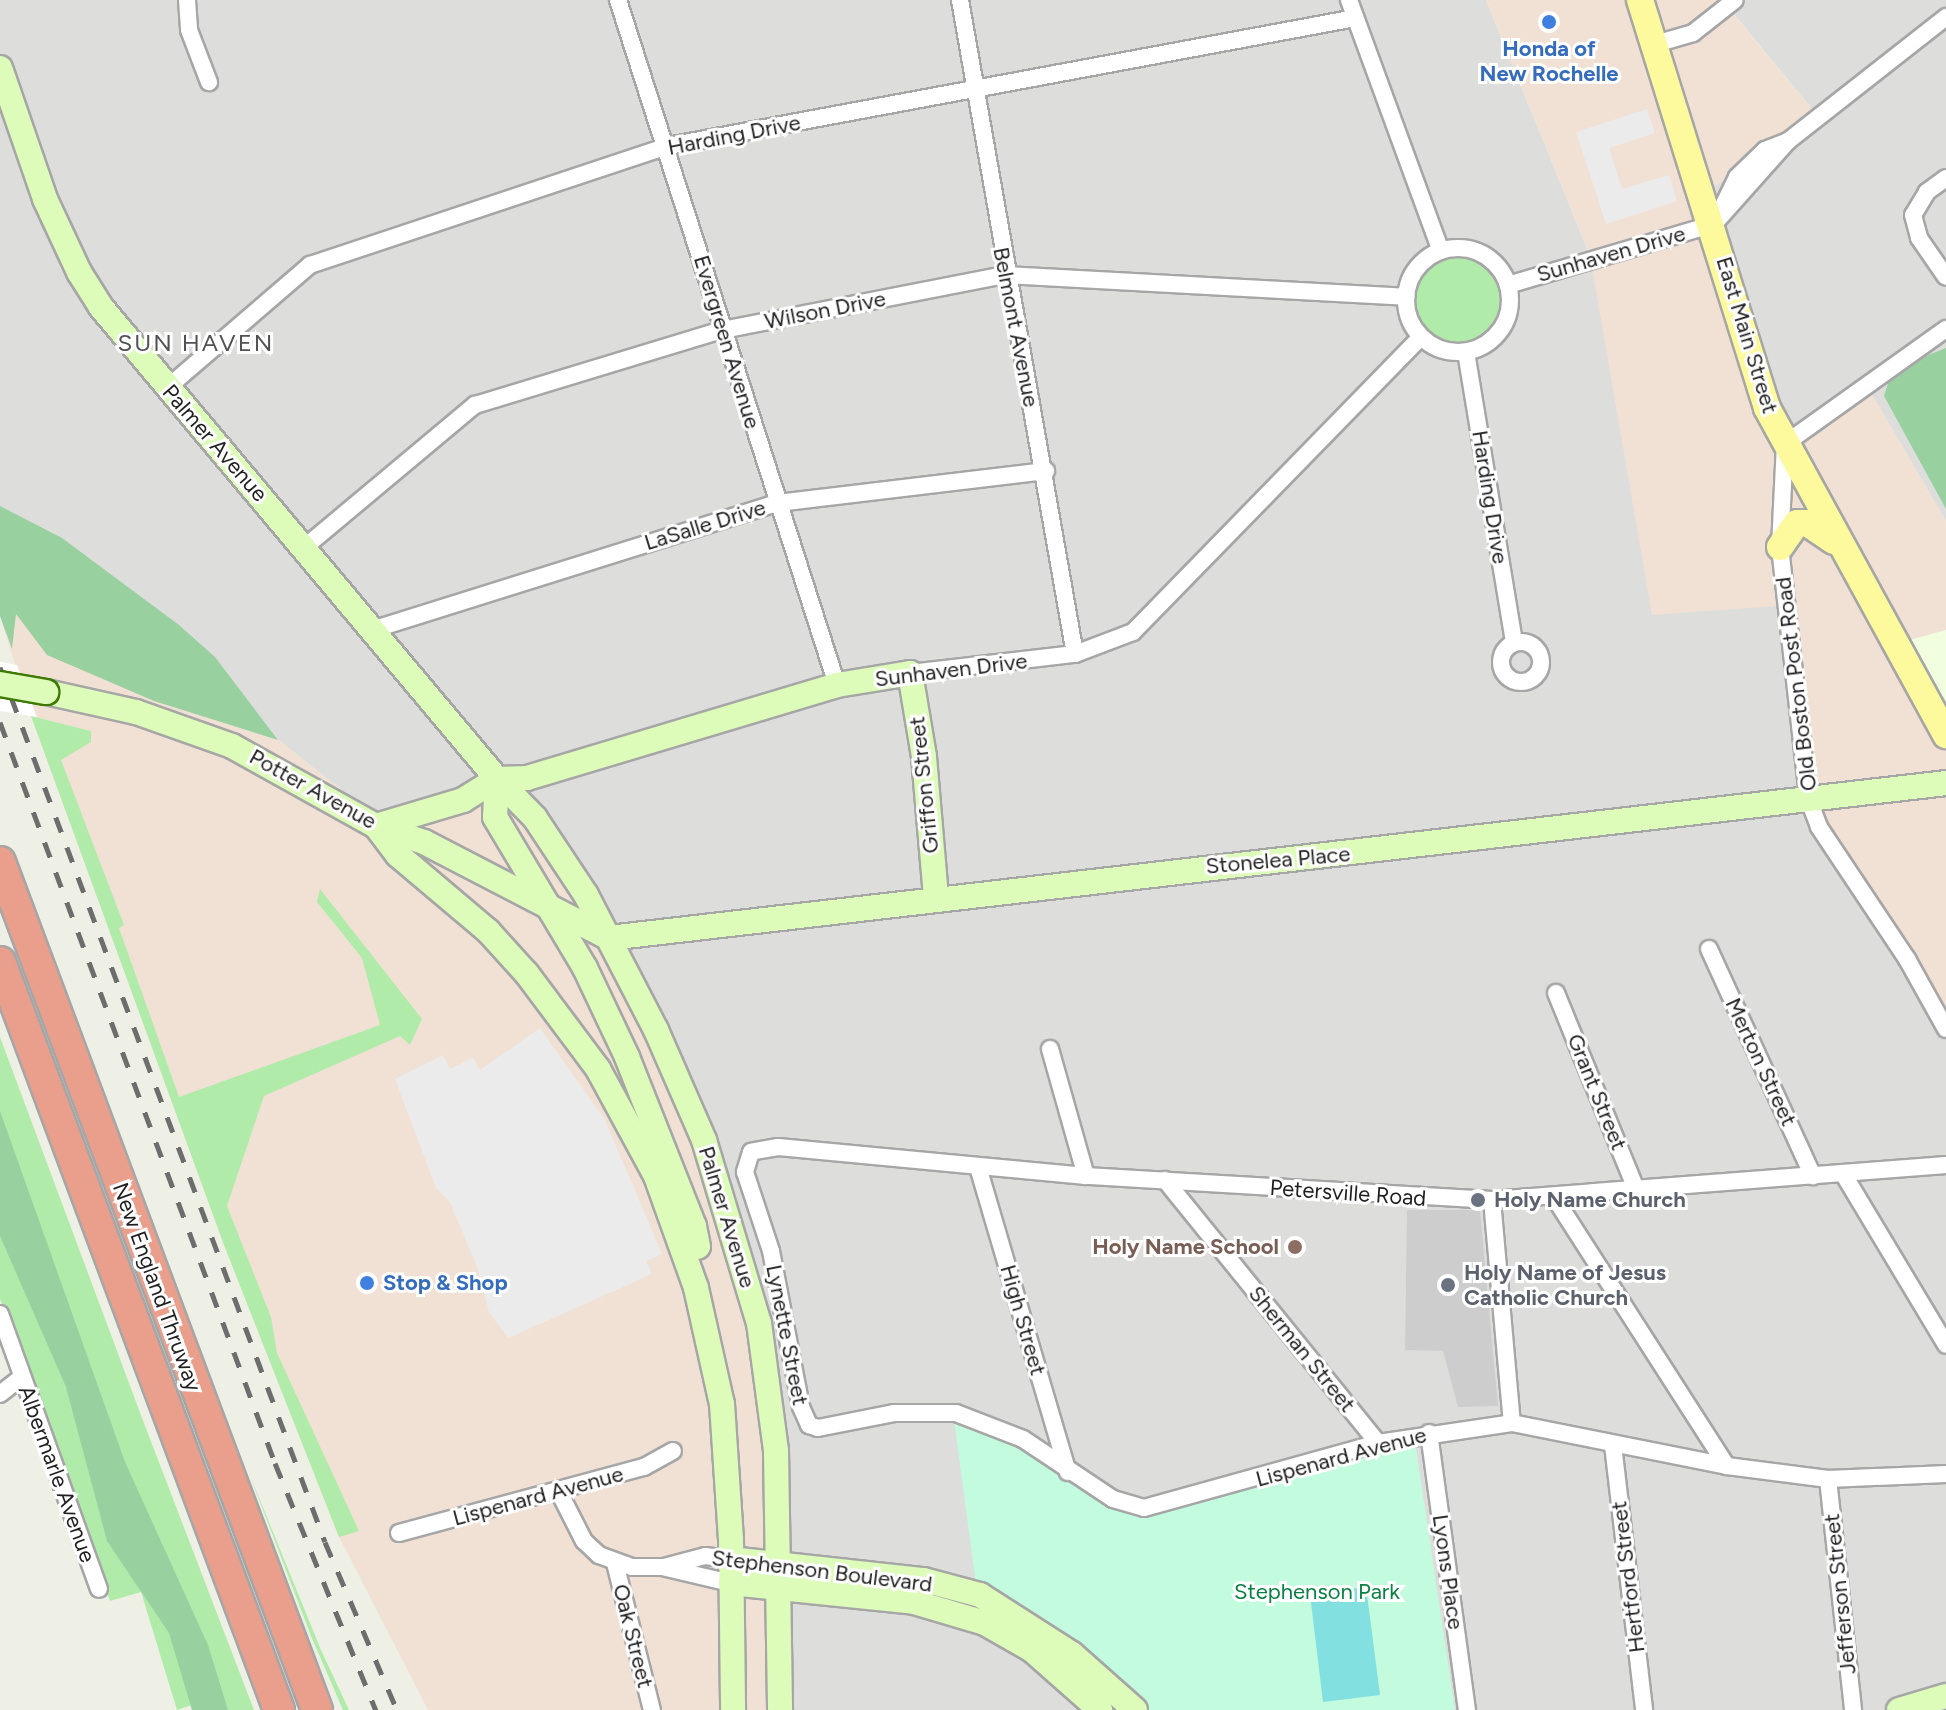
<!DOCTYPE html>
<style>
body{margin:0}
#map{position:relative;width:1946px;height:1710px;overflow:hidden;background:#eff0e5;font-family:Figtree,sans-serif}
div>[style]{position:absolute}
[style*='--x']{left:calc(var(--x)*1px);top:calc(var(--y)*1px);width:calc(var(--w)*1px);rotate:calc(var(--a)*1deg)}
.residential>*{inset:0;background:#dddddc}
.commercial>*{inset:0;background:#f1e1d4}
.education>*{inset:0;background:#f2ffdf}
.religious>*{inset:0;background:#cdcdcd}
.grass>*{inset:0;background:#b0ebaa}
.round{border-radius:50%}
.forest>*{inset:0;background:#99d09f}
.park>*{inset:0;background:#c2fbdd}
.pitch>*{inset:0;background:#82e0e0}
.parking>*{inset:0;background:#ebebeb}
.pier>*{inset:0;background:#fff}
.roads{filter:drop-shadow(2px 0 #a6a6a6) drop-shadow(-2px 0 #a6a6a6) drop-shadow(0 2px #a6a6a6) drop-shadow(0 -2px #a6a6a6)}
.street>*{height:16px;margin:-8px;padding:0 8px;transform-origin:8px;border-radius:8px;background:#fff}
.street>.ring{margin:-8px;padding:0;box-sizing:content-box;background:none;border:16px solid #fff;border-radius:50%}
.secondary>*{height:24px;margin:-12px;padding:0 12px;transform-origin:12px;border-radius:12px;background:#ddfbb9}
.primary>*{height:26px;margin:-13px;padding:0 13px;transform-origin:13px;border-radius:13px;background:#fdfa9d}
.highway>*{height:30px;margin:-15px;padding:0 15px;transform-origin:15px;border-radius:15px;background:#e99f8c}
.rail>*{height:5px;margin-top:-2.5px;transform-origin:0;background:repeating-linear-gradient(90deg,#6d6d6d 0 16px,transparent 0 32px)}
.bridges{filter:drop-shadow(2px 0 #3e7a03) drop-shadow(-2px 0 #3e7a03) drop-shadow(0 2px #3e7a03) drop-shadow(0 -2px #3e7a03)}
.secondary-bridge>*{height:24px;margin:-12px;padding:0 12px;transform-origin:12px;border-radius:12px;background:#ddfbb9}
.dots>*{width:22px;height:22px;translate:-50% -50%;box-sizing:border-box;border:4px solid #fff;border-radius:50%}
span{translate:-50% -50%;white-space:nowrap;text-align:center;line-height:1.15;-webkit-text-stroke:6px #fff;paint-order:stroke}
.shop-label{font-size:22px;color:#366cbe;font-weight:700}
.left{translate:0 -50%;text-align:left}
.street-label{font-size:22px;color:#1f1f1f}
.worship-label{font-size:22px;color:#5b616d;font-weight:700}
.education-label{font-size:22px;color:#785e54;font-weight:700}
.right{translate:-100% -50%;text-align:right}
.park-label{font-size:22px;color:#098143}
.neighbourhood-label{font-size:24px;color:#525252;letter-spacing:2px}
</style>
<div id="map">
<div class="residential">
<div style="clip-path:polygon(0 0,1486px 0,1590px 256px,1789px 605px,1946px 1015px,1946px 1710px,784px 1710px,387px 826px,0 519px)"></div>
<div style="clip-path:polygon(1736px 0,1946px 0,1946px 521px,1869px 390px,1790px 447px,1710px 190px,1813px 110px,1729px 8px)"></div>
</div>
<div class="commercial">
<div style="clip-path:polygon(1486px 0,1736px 0,1729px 9px,1813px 110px,1710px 190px,1790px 446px,1869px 389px,1946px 521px,1946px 630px,1902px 642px,1946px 720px,1946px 1015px,1813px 802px,1789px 605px,1652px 615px,1590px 256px)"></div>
<div style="clip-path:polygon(0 519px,387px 826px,504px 782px,540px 818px,687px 1088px,763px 1324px,784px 1710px,428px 1710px,339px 1537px,224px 1245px,31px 716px,0 616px)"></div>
</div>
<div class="education">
<div style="clip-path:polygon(1946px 630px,1946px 720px,1901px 643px)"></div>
</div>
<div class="religious">
<div style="clip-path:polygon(1407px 1210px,1480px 1210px,1498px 1406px,1458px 1407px,1443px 1351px,1405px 1350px)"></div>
</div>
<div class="grass">
<div class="round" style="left:1410px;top:252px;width:94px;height:94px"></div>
<div style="clip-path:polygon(31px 716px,91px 731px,91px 742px,61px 760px,124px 925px,119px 928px,179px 1097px,380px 1025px,362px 958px,317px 902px,320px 889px,422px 1019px,410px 1045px,400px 1036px,264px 1096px,227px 1206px,271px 1317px,277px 1353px,359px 1531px,339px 1537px,224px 1245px)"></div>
<div style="clip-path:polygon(0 1037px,142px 1418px,254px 1710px,201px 1710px,198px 1703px,177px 1710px,141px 1592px,110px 1601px,0 1299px)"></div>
<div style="clip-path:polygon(249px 1473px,321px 1650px,349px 1710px,343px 1710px,311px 1636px)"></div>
</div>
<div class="forest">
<div style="clip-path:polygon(1946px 348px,1946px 509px,1884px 396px,1890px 377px,1905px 364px)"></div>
<div style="clip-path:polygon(0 506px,62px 538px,179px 625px,215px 657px,278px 740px,154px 701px,47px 655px,16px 614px,12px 649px,0 616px)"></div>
<div style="clip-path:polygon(0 1111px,125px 1462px,208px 1645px,228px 1710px,192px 1710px,169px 1633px,107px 1541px,66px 1387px,0 1236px)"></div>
</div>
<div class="park">
<div style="clip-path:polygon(954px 1420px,1023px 1446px,1100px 1499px,1128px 1512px,1160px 1514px,1415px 1442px,1455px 1710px,1144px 1710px,976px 1585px)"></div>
</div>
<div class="pitch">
<div style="clip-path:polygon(1366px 1587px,1380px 1695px,1323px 1702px,1310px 1594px)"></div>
</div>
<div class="parking">
<div style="clip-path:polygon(1647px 109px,1655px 133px,1609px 148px,1622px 189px,1669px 175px,1677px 201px,1606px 224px,1576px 132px)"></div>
<div style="clip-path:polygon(540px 1028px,605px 1120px,662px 1254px,646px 1261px,652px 1274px,508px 1338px,489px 1312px,477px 1267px,450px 1202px,436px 1188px,395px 1079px,443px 1055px,450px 1069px,473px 1058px,480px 1070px)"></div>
</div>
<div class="pier">
<div style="clip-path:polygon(0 662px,17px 665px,37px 717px,0 711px)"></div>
</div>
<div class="roads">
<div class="street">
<div style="--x:187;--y:0;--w:30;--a:86"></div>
<div style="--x:189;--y:30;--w:56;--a:69"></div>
<div style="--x:618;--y:0;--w:719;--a:72.27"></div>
<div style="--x:960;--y:0;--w:664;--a:80.03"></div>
<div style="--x:1349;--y:0;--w:267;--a:69.9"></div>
<div style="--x:1655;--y:44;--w:40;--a:-16"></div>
<div style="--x:1693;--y:33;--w:53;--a:-38.2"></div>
<div style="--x:1946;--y:178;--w:24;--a:144"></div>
<div style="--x:1927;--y:192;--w:27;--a:121"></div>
<div style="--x:1913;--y:215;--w:24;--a:75"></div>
<div style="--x:1919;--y:238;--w:47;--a:55.3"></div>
<div style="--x:1720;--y:212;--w:39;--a:-64"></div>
<div style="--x:1737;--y:177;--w:39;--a:-44"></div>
<div style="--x:1765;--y:150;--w:25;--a:-21"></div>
<div class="ring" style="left:1406px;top:248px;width:88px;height:88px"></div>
<div style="--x:1508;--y:285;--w:215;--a:-16.5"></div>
<div style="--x:1714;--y:224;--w:111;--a:-48.3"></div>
<div style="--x:1788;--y:141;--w:201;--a:-38.1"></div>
<div style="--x:1946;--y:329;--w:198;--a:144.5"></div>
<div style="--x:1785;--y:444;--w:103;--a:92.8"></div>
<div style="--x:1780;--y:547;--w:253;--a:83.6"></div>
<div style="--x:1808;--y:798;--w:31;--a:69"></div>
<div style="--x:1819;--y:827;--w:159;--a:56.3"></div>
<div style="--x:1907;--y:959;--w:80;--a:60.9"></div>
<div style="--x:1466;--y:352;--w:294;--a:80.6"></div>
<div style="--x:167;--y:388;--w:189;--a:-40.7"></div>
<div style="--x:310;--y:265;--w:377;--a:-18.4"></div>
<div style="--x:668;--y:146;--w:699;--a:-10.55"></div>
<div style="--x:305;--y:547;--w:222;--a:-39.9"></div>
<div style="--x:475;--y:405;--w:258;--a:-16.9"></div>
<div style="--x:722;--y:330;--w:287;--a:-11"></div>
<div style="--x:1004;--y:275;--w:403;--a:3.1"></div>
<div style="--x:375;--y:629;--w:421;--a:-17.4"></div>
<div style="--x:777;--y:503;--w:271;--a:-6.8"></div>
<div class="ring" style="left:1501px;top:642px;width:24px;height:24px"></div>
<div style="--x:910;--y:673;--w:166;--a:-6.6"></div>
<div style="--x:1075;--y:654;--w:62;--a:-20.8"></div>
<div style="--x:1133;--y:632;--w:412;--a:-45.7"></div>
<div style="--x:1709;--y:949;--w:250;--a:65.4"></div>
<div style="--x:1556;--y:993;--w:214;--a:67.8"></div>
<div style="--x:1050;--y:1049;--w:132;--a:74.2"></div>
<div style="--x:1946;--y:1165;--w:455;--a:175.6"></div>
<div style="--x:1492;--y:1200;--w:407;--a:-176.6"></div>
<div style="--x:1086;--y:1176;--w:309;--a:-174.6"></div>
<div style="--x:778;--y:1147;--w:27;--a:170"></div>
<div style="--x:751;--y:1152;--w:21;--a:107"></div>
<div style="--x:745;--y:1172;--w:83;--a:71.8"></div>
<div style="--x:771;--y:1251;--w:159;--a:79.1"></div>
<div style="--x:801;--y:1407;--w:20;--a:66"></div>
<div style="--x:809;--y:1425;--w:9;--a:18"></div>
<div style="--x:818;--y:1428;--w:77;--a:-11.2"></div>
<div style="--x:894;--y:1413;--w:62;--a:0"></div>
<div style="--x:956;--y:1413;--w:72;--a:21.2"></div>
<div style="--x:1023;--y:1439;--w:108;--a:33.7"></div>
<div style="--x:1113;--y:1499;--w:32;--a:16"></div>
<div style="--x:1144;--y:1508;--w:243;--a:-15.5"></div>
<div style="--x:1378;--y:1443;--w:135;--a:-8.5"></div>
<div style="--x:1512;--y:1423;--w:219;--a:11.3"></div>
<div style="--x:1727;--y:1466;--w:102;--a:7.3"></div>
<div style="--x:1828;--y:1479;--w:118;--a:-2.4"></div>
<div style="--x:978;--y:1167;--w:318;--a:73.6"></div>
<div style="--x:1844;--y:1175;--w:198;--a:59"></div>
<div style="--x:1165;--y:1180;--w:338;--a:51"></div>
<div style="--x:1554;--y:1197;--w:320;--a:57.3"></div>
<div style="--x:1492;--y:1200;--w:224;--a:84.9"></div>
<div style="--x:0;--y:1314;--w:292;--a:70.2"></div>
<div style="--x:0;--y:1394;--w:28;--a:-38"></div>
<div style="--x:1429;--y:1433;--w:280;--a:82.2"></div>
<div style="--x:1613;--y:1445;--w:267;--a:83.3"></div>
<div style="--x:1828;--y:1479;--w:232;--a:83.8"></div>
<div style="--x:559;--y:1492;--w:55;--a:63"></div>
<div style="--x:584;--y:1541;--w:21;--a:43"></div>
<div style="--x:599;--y:1555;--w:35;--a:20"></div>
<div style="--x:632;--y:1567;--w:30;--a:0"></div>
<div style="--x:662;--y:1567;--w:71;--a:13.1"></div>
<div style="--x:399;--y:1533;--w:254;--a:-15.1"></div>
<div style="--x:644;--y:1467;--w:33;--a:-29"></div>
<div style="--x:615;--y:1563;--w:152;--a:75.9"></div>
<div style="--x:664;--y:1567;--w:42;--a:-15"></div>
<div style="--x:705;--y:1556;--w:25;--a:7"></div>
</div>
<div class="secondary">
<div style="--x:0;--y:68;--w:139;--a:71"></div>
<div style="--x:45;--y:199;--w:81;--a:65"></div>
<div style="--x:79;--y:272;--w:41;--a:57.8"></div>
<div style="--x:101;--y:307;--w:616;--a:50"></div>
<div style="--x:497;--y:779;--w:54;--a:45.7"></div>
<div style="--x:535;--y:818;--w:92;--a:56.5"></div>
<div style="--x:586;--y:895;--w:152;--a:62.6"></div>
<div style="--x:656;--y:1030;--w:120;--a:66.4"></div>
<div style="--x:704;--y:1140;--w:191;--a:73.3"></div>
<div style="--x:759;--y:1323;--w:129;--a:82.4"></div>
<div style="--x:776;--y:1451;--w:259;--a:89.1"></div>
<div style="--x:46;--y:692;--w:92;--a:12.5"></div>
<div style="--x:136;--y:712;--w:102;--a:19.5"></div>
<div style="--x:232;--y:746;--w:165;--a:29.1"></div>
<div style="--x:376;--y:826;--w:51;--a:18.4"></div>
<div style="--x:424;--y:842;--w:208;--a:27.4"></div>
<div style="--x:497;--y:779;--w:38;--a:93"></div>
<div style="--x:495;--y:817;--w:176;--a:59.2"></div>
<div style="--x:585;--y:968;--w:98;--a:64.7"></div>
<div style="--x:627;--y:1057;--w:182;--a:68.4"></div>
<div style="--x:694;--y:1226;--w:21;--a:79"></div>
<div style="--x:376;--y:826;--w:36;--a:53"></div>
<div style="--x:398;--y:855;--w:118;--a:40.2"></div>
<div style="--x:488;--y:931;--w:58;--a:47.8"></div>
<div style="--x:527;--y:974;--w:119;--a:53.2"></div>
<div style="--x:598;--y:1069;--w:122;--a:61.5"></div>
<div style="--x:656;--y:1176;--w:119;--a:70.3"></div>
<div style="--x:696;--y:1288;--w:119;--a:77.4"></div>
<div style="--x:722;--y:1404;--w:135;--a:86.2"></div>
<div style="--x:731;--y:1539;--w:171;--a:89.3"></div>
<div style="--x:376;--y:826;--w:91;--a:-16.6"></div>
<div style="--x:463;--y:800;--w:40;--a:-32"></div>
<div style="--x:497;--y:779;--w:30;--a:-2"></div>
<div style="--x:527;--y:778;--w:324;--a:-16.7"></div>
<div style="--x:837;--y:685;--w:74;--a:-9.3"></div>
<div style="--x:910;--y:673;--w:85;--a:80.5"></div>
<div style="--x:924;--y:757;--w:142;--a:85.1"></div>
<div style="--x:609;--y:938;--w:1346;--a:-6.61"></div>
<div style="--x:730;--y:1559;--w:195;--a:6.2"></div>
<div style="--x:924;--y:1580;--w:58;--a:15"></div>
<div style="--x:980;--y:1595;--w:109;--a:32.7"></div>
<div style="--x:1072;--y:1654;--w:84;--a:41.6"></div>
<div style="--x:731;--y:1583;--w:184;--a:5.9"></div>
<div style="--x:914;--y:1602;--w:74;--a:16.5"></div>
<div style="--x:985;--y:1623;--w:54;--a:29.9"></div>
<div style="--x:1032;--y:1650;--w:91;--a:41.4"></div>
<div style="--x:1899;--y:1710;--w:49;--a:-16.6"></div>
</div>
<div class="primary">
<div style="--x:1640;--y:0;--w:427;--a:72.7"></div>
<div style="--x:1767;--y:408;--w:373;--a:61.3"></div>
<div style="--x:1780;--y:547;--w:29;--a:-55"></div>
<div style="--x:1797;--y:523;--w:10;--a:0"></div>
<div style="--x:1807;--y:523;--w:32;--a:34"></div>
</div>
<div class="highway">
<div style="--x:0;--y:862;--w:905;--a:69.5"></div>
<div style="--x:0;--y:962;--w:798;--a:69.54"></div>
</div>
</div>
<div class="rail">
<div style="--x:0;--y:667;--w:933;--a:69.62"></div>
<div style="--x:325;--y:1542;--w:183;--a:66.8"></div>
<div style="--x:0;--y:722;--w:790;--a:69.64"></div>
<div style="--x:275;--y:1463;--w:267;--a:67.8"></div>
</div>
<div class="bridges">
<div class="secondary-bridge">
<div style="--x:0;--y:684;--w:47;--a:9.9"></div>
</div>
</div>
<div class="dots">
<div style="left:1549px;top:22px;background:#3f7fe0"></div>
<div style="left:1478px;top:1200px;background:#6b7280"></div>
<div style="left:1295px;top:1247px;background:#8d6e63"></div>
<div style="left:367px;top:1283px;background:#3f7fe0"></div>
<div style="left:1448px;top:1285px;background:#6b7280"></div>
</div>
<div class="shop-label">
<span style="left:1549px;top:61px">Honda of<br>New Rochelle</span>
<span class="left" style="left:383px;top:1283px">Stop &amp; Shop</span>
</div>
<div class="street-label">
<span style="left:734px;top:135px;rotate:-11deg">Harding Drive</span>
<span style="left:1611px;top:254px;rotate:-16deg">Sunhaven Drive</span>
<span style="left:825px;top:310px;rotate:-11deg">Wilson Drive</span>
<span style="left:1016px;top:327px;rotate:79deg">Belmont Avenue</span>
<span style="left:1747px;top:335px;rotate:73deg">East Main Street</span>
<span style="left:727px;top:342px;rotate:73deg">Evergreen Avenue</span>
<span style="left:215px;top:443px;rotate:49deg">Palmer Avenue</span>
<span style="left:1490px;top:497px;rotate:81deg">Harding Drive</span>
<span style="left:705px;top:525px;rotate:-17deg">LaSalle Drive</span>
<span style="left:951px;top:670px;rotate:-7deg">Sunhaven Drive</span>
<span style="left:1796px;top:684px;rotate:-97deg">Old Boston Post Road</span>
<span style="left:924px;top:785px;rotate:-96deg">Griffon Street</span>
<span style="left:313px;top:789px;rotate:29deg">Potter Avenue</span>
<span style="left:1278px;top:860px;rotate:-5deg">Stonelea Place</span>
<span style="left:1761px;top:1062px;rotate:65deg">Merton Street</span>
<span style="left:1597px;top:1092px;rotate:68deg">Grant Street</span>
<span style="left:1348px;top:1193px;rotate:4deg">Petersville Road</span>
<span style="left:727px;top:1217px;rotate:73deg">Palmer Avenue</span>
<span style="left:157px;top:1287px;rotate:70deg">New England Thruway</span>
<span style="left:1023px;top:1320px;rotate:74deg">High Street</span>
<span style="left:787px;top:1335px;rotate:79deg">Lynette Street</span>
<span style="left:1302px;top:1349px;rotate:51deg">Sherman Street</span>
<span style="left:1341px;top:1457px;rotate:-15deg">Lispenard Avenue</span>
<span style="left:57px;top:1474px;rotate:70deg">Albermarle Avenue</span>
<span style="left:538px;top:1496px;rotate:-15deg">Lispenard Avenue</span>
<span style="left:822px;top:1571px;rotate:7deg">Stephenson Boulevard</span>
<span style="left:1448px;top:1572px;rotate:82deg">Lyons Place</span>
<span style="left:1628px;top:1577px;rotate:-97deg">Hertford Street</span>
<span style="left:1840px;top:1594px;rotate:-96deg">Jefferson Street</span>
<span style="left:633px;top:1636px;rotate:76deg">Oak Street</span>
</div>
<div class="worship-label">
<span class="left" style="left:1494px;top:1200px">Holy Name Church</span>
<span class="left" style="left:1464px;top:1285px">Holy Name of Jesus<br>Catholic Church</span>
</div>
<div class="education-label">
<span class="right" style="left:1279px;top:1247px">Holy Name School</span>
</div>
<div class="park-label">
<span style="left:1317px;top:1592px">Stephenson Park</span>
</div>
<div class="neighbourhood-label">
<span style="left:196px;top:343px">SUN HAVEN</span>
</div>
</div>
